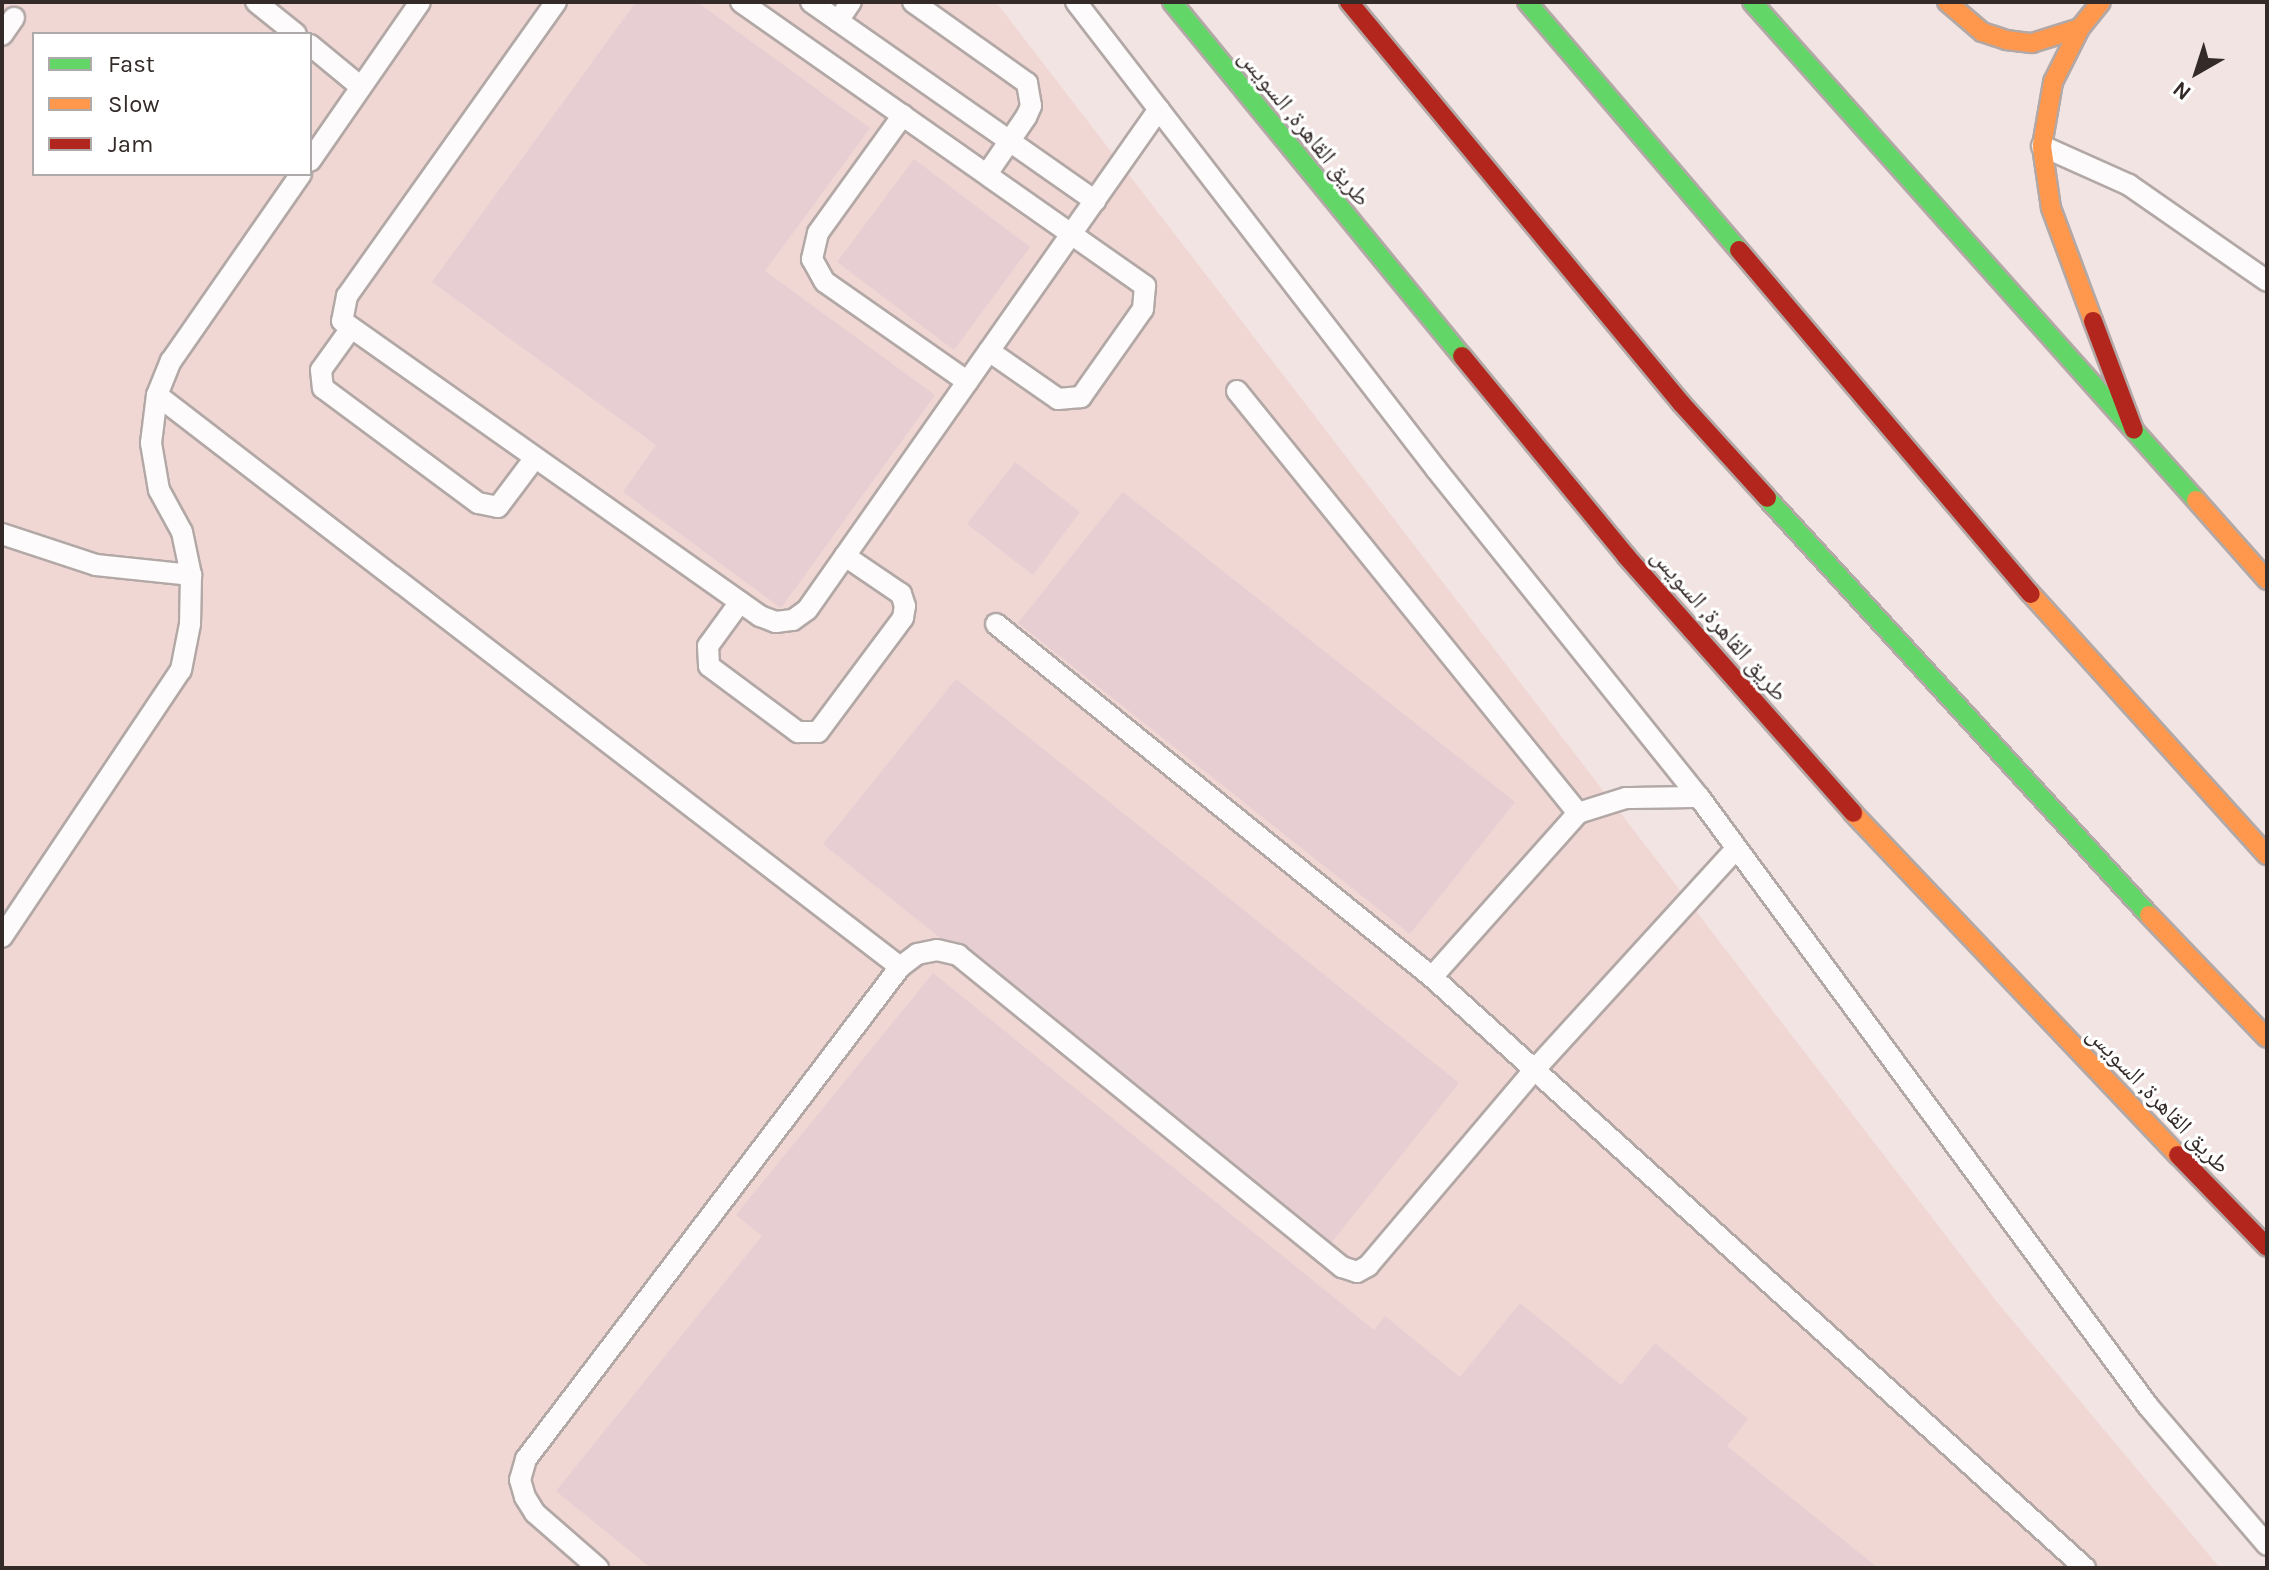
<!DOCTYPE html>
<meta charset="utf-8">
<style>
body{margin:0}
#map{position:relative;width:2269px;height:1570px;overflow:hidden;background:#f2e4e2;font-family:Karla,"Noto Naskh Arabic",sans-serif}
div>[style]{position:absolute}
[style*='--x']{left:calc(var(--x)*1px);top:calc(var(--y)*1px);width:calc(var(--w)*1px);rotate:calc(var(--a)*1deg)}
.built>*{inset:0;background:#f0d7d4}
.building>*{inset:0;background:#e6ced2}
.roads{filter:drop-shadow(2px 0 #b2a8a6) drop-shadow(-2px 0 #b2a8a6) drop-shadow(0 2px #b2a8a6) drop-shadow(0 -2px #b2a8a6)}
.lane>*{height:20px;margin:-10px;padding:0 10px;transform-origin:10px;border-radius:10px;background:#fdfbfb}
.fast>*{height:18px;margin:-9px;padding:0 9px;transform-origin:9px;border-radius:9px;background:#63d668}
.slow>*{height:18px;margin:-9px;padding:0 9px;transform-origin:9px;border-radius:9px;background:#ff974d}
.jam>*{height:18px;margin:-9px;padding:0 9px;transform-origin:9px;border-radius:9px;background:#b3261e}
span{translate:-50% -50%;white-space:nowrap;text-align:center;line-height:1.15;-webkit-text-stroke:6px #fff;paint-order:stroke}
.street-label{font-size:24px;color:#342b29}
.frame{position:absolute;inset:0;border:4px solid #342b29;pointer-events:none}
.legend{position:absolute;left:32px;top:32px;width:280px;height:144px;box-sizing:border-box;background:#fff;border:2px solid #aeaaa9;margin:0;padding:10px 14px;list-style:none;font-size:24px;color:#342b29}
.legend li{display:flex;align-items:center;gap:16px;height:40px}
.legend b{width:40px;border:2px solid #aeaaa9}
.north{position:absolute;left:2157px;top:32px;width:80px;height:80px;-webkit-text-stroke:6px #fff;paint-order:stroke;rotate:219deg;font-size:22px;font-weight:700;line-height:32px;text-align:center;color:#342b29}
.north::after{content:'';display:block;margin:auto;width:28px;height:36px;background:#342b29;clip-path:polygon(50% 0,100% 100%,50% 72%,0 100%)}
</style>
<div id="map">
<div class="built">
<div style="clip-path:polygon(evenodd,2px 2px,996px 2px,1997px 1302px,2220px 1568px,2px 1568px,2px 2px,34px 34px,310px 34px,310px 174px,34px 174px,34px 34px)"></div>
</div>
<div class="building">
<div style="clip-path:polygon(636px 2px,697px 2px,870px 128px,765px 271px,935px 395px,781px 608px,623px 492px,656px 445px,432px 282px)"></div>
<div style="clip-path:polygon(914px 159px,1030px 247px,954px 350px,837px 262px)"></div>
<div style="clip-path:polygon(1015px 462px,1080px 512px,1033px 575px,967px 524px)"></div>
<div style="clip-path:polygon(1123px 492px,1515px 802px,1410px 934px,1018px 623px)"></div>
<div style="clip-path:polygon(956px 679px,1459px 1083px,1327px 1248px,823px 844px)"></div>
<div style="clip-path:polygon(933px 973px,1374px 1330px,1385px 1316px,1460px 1377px,1520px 1303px,1621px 1385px,1655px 1343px,1748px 1419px,1727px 1446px,1878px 1568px,651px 1568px,556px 1491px,762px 1236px,736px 1215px)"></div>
</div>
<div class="roads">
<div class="lane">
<div style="--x:256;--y:2;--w:51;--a:38.7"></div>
<div style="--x:556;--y:2;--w:361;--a:125.4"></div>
<div style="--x:347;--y:296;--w:25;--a:101"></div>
<div style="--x:342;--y:321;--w:512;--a:35.21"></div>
<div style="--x:760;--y:616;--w:17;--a:21"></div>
<div style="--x:776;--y:622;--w:17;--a:-7"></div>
<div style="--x:793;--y:620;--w:17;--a:-36"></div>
<div style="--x:807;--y:610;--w:612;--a:-54.91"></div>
<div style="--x:741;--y:2;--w:494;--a:35.1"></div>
<div style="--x:1145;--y:286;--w:23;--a:95"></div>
<div style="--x:1143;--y:309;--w:108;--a:125.2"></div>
<div style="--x:1081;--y:397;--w:23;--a:175"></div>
<div style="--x:1058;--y:399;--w:84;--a:-145.2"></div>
<div style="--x:811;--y:2;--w:347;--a:35"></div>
<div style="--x:913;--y:2;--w:140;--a:35.4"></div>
<div style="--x:1027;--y:83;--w:23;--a:80"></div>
<div style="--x:1031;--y:106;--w:12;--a:114"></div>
<div style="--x:1026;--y:117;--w:69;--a:124.4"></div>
<div style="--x:1076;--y:2;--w:590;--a:52.37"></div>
<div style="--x:1436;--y:469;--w:420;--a:51.3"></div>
<div style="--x:1699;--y:797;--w:757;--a:53.6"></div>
<div style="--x:2148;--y:1406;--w:183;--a:49.4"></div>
<div style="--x:838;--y:21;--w:23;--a:-56"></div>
<div style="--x:2;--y:35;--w:21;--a:-55"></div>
<div style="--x:310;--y:45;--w:66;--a:39.5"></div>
<div style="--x:903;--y:115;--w:145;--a:125.8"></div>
<div style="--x:818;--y:233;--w:27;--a:103"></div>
<div style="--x:812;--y:259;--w:26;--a:61"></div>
<div style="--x:825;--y:282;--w:174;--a:35"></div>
<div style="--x:2042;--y:146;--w:95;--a:24.1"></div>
<div style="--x:2129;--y:185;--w:168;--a:34.8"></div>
<div style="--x:310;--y:161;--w:193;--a:-55.3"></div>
<div style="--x:349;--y:331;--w:48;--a:125.7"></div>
<div style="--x:321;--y:370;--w:18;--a:84"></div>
<div style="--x:323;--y:388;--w:193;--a:36.6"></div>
<div style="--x:478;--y:503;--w:20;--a:11"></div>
<div style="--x:498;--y:507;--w:60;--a:-53.1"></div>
<div style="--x:1237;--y:391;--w:543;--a:51.06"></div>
<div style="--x:157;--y:395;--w:938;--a:37.59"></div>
<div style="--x:2;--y:534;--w:99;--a:18.3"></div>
<div style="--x:96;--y:565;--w:96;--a:6"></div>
<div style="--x:740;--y:602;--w:54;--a:126"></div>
<div style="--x:708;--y:646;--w:20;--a:87"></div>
<div style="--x:709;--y:666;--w:111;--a:36.6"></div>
<div style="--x:798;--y:732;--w:20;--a:0"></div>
<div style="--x:818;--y:732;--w:142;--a:-53.3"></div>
<div style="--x:903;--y:618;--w:12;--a:-81"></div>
<div style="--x:905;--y:606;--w:13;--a:-108"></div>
<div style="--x:901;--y:594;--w:68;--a:-145.8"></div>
<div style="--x:996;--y:624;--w:561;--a:38.99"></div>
<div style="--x:1432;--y:977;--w:881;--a:42.15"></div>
<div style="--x:2;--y:937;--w:321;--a:-56.2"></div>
<div style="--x:181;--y:670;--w:47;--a:-78.9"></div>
<div style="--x:190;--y:624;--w:49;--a:-88.8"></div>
<div style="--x:191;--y:575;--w:44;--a:-101.8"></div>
<div style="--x:182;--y:532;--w:48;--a:-118.7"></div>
<div style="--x:159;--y:490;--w:48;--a:-99.7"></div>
<div style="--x:151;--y:443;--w:48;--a:-82.9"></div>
<div style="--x:157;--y:395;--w:37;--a:-68"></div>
<div style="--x:171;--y:361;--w:228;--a:-55.2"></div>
<div style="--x:1432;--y:977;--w:220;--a:-48.3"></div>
<div style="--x:1578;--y:813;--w:50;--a:-17.4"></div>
<div style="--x:1626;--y:798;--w:73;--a:-0.8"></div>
<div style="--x:598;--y:1568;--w:84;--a:-138.9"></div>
<div style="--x:535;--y:1513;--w:19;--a:-122"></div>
<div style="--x:525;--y:1497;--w:18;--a:-106"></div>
<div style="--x:520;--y:1480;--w:22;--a:-74"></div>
<div style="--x:526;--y:1459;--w:618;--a:-52.76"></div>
<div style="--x:900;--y:967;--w:21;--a:-37"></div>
<div style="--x:917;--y:954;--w:20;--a:-11"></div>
<div style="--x:937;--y:950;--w:22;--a:13"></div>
<div style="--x:958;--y:955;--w:495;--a:39.1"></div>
<div style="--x:1342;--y:1267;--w:16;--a:18"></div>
<div style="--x:1357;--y:1272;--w:13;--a:-29"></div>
<div style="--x:1368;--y:1266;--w:260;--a:-49.7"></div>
<div style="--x:1536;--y:1068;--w:297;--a:-47.6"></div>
</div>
<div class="fast">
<div style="--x:1172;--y:2;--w:458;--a:50.7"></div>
<div style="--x:1527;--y:2;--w:326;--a:49.5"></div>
<div style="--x:1752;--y:2;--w:667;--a:48.28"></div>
<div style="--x:1767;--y:498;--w:566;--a:47.51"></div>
</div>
<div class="slow">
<div style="--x:1947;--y:2;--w:46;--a:40.6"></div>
<div style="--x:1982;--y:32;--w:25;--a:18"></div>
<div style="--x:2006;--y:40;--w:26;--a:7"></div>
<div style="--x:2032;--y:43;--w:50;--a:-17.4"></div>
<div style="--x:2093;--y:321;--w:121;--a:-110.4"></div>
<div style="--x:2051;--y:208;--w:63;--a:-98.3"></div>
<div style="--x:2042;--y:146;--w:65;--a:-80.2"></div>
<div style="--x:2053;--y:82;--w:60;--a:-63.4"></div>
<div style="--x:2080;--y:28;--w:33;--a:-51"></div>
<div style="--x:2196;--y:500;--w:107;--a:48.4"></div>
<div style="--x:2031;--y:594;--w:352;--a:47.9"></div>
<div style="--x:1853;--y:813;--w:472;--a:46.5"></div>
<div style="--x:2149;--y:915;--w:170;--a:46.2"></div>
</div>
<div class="jam">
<div style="--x:1349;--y:2;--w:521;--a:50.38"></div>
<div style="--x:1681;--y:403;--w:128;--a:47.8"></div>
<div style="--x:1739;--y:250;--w:451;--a:49.7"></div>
<div style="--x:2093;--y:321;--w:116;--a:69.4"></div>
<div style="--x:1462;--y:356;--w:259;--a:50.6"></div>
<div style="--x:1626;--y:556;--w:343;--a:48.5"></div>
<div style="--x:2178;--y:1155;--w:128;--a:45.9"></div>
</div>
</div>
<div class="street-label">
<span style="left:1304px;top:128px;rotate:51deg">طريق القاهرة, السويس</span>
<span style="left:1719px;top:625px;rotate:49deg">طريق القاهرة, السويس</span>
<span style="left:2158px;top:1100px;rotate:46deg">طريق القاهرة, السويس</span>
</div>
<div class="frame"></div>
<ul class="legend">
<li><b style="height:10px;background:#63d668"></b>Fast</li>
<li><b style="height:10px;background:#ff974d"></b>Slow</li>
<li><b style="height:10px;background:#b3261e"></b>Jam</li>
</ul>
<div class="north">N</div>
</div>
